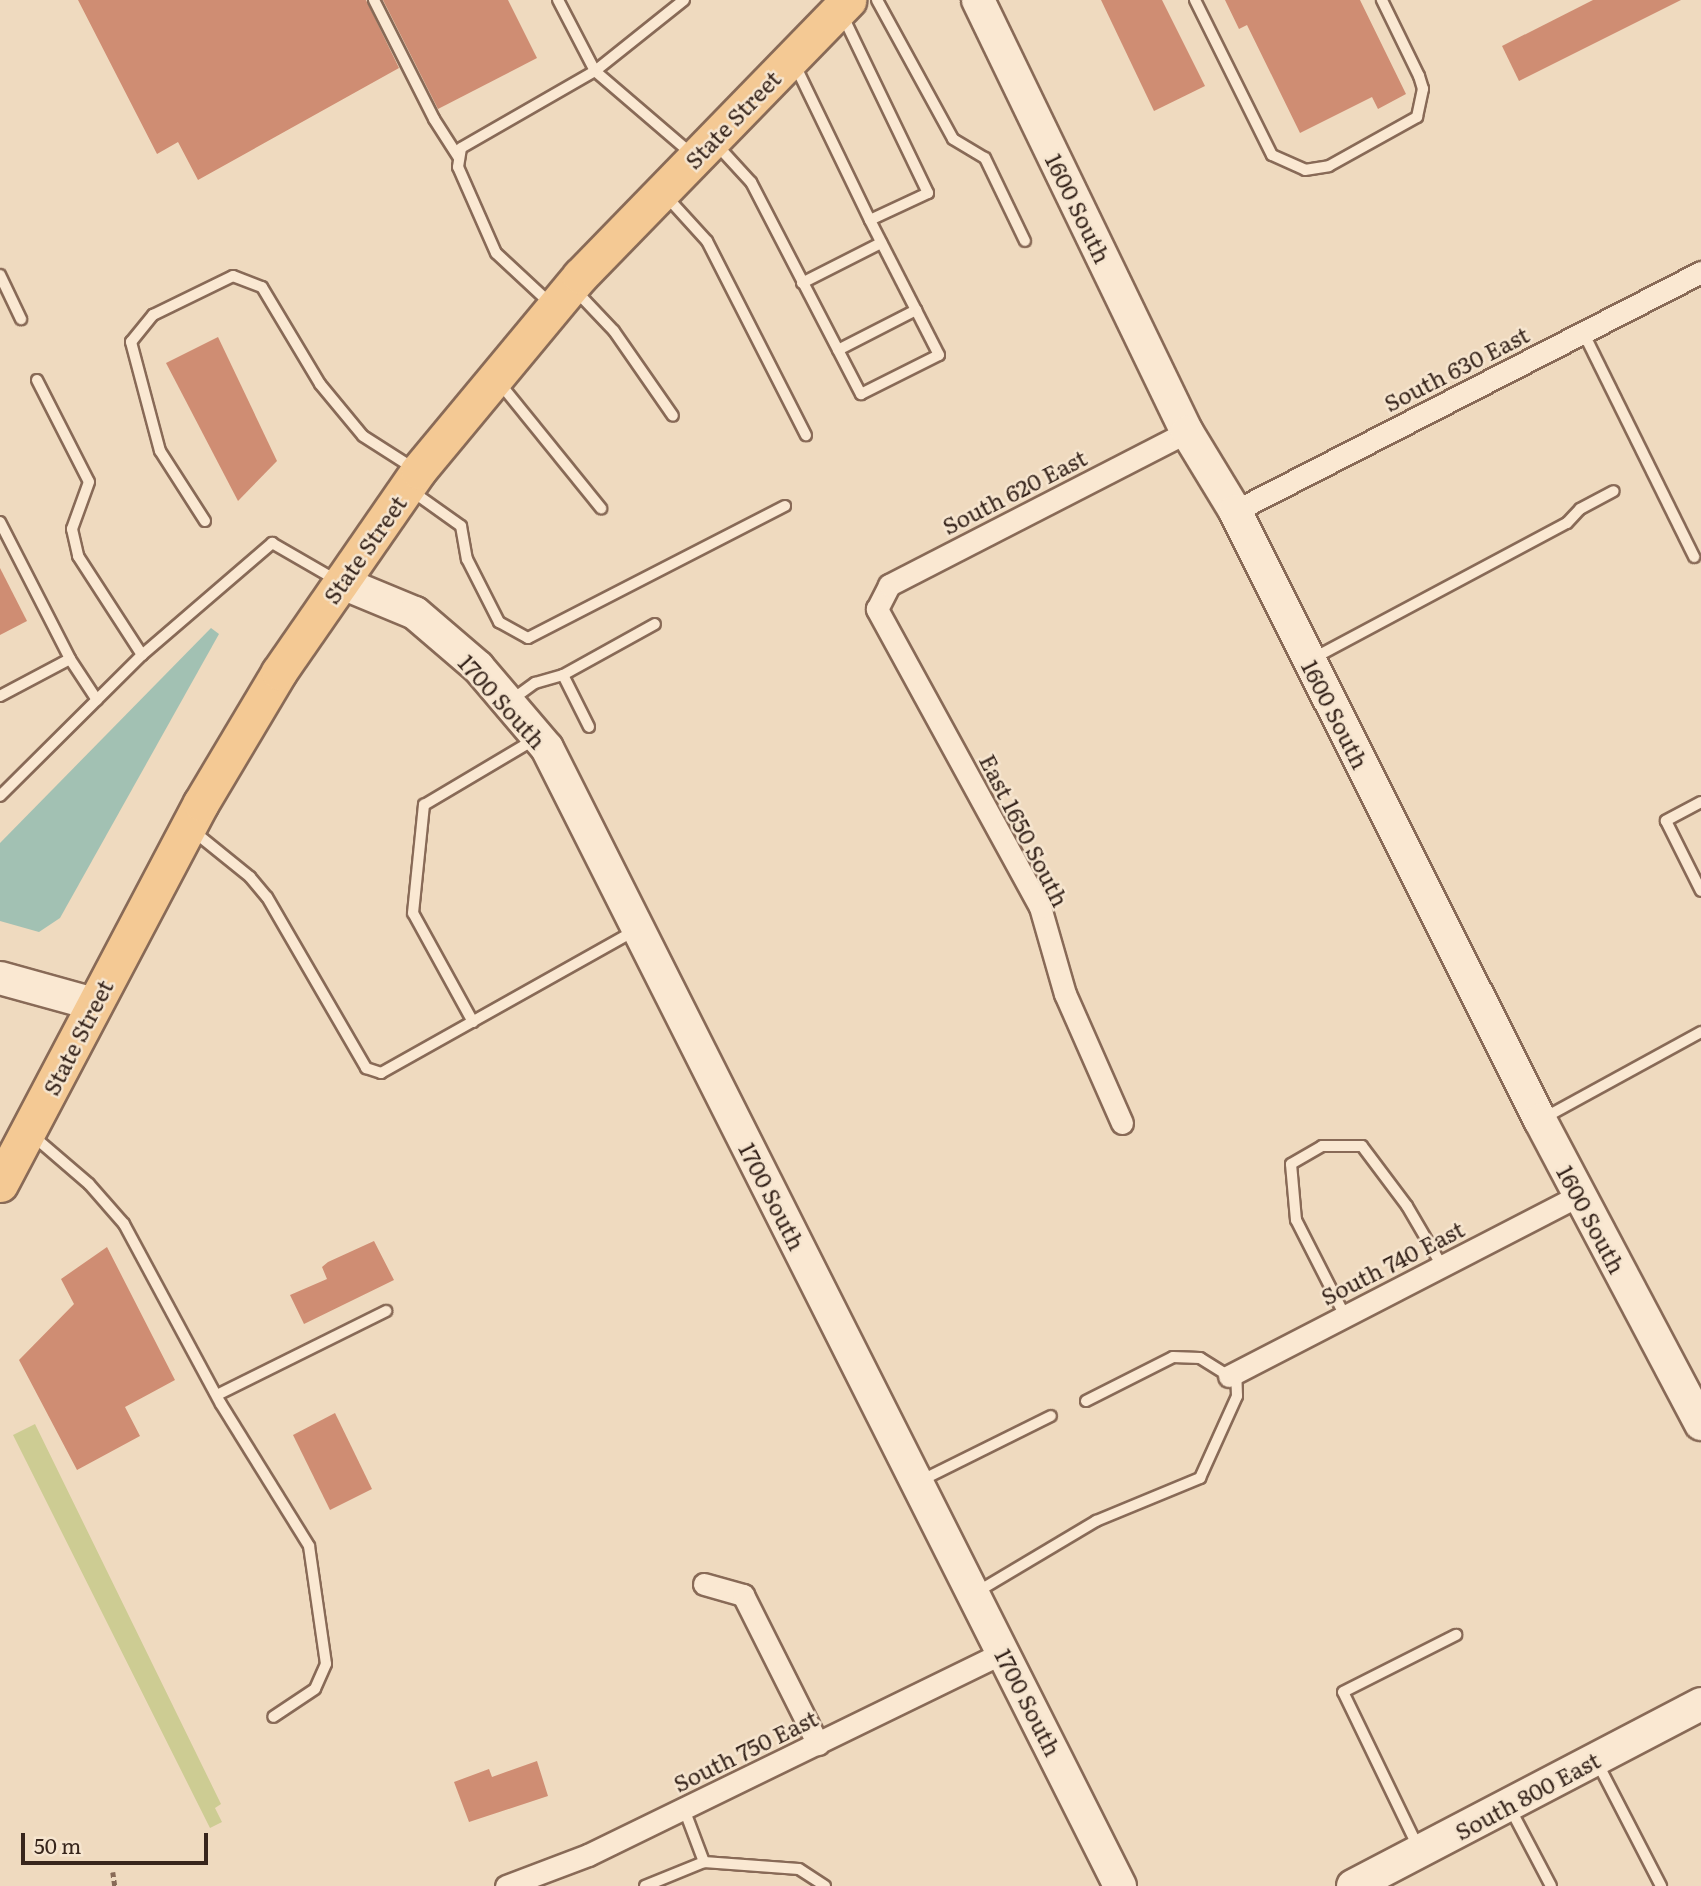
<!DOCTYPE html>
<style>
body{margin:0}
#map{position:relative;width:1701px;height:1886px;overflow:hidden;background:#efdabf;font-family:Literata,serif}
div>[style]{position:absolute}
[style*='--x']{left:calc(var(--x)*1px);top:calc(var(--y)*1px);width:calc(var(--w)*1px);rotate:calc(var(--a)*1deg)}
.green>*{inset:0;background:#cdcc93}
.water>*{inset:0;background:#a2c1b3}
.building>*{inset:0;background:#cf8d73}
.path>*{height:4.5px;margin-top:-2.25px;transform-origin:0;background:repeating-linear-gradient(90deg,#886a57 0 5px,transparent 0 8.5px)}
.roads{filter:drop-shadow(2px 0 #886a57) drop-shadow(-2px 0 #886a57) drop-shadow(0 2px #886a57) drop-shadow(0 -2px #886a57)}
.lane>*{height:10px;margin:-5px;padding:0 5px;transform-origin:5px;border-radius:5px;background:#fae8d2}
.street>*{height:21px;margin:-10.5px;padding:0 10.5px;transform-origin:10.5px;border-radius:10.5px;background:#fae8d2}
.secondary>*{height:32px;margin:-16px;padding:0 16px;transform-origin:16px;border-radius:16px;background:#fae8d2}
.primary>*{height:35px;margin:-17.5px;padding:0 17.5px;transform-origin:17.5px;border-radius:17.5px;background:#f4c994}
span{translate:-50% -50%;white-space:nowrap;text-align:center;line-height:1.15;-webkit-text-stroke:5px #f6e5cf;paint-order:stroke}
.street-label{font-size:23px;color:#37251c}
.scale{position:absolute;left:21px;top:1833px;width:187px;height:32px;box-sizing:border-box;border:4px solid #37251c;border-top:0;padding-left:9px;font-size:21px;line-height:24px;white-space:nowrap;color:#37251c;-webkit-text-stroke:5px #f6e5cf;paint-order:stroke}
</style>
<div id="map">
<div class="green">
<div style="clip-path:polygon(35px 1424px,221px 1804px,215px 1808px,222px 1822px,210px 1828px,13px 1435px)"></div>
</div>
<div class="water">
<div style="clip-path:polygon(211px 628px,219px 634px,60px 918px,39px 932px,0 921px,0 843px)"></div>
</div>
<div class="building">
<div style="clip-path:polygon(78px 0,366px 0,399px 68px,198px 180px,178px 142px,157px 154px)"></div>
<div style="clip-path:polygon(383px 0,508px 0,537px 58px,438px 109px)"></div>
<div style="clip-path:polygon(1101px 0,1162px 0,1205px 86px,1154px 111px)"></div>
<div style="clip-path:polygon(1225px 0,1360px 0,1406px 94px,1378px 109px,1372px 97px,1300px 133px,1247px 25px,1239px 29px)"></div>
<div style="clip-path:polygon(1593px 0,1681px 0,1519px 81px,1502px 46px)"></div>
<div style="clip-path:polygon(218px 337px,277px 461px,238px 501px,166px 363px)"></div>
<div style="clip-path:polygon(0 568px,27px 621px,0 635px)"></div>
<div style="clip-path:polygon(374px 1241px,394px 1280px,304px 1324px,290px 1295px,327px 1279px,322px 1267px,328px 1262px)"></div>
<div style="clip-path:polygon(107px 1247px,175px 1380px,125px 1407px,140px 1436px,77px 1470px,19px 1360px,74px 1304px,61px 1279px)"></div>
<div style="clip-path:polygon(335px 1413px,372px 1489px,330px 1510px,293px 1435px)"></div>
<div style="clip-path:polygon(537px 1761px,548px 1796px,469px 1822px,454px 1782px,489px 1769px,492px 1777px)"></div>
</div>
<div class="path">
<div style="--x:113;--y:1872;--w:14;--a:82"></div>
</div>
<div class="roads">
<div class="lane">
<div style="--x:374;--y:0;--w:133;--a:63.2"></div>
<div style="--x:434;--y:119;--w:46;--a:57.3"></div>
<div style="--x:684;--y:0;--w:114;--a:141.4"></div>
<div style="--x:595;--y:71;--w:129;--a:40.6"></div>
<div style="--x:877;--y:0;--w:158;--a:61.3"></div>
<div style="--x:953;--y:139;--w:37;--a:31"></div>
<div style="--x:985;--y:158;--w:92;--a:64.3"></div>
<div style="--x:1195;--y:0;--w:173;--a:63.6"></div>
<div style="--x:1272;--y:155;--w:36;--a:24"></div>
<div style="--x:1305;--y:170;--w:24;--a:-9"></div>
<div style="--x:1329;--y:166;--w:101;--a:-29.1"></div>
<div style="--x:1417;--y:117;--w:29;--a:-78"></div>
<div style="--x:1423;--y:89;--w:14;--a:-107"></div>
<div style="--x:1419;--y:76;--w:85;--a:-116"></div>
<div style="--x:795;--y:65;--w:172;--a:64.2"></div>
<div style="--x:870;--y:220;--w:64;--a:-25"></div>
<div style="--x:928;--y:193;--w:199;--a:-115.7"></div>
<div style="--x:716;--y:144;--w:52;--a:47.4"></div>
<div style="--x:751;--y:182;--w:239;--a:62.6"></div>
<div style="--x:861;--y:394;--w:87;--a:-26.6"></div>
<div style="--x:939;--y:355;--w:152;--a:-117.1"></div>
<div style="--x:666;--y:196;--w:61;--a:47.7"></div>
<div style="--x:707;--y:241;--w:218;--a:63"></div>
<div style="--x:0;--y:275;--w:49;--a:64.5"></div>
<div style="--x:802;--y:283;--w:89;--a:-26.9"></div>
<div style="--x:576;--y:291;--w:55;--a:46.5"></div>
<div style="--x:614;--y:331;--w:103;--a:55.2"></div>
<div style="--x:552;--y:305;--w:76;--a:-137.1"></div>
<div style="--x:496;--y:253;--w:94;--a:-113.8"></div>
<div style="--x:458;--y:167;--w:19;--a:-81"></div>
<div style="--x:461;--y:148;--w:155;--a:-29.9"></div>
<div style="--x:595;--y:71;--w:80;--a:-117.5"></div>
<div style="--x:1583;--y:332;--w:251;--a:63.7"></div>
<div style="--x:838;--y:350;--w:88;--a:-27.1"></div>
<div style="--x:37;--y:380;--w:114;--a:63"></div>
<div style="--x:89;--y:482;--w:50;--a:109.9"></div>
<div style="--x:72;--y:529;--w:28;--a:77"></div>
<div style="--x:78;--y:556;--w:118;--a:57.1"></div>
<div style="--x:498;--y:381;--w:164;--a:51"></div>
<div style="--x:409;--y:489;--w:64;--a:35.4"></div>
<div style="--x:461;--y:526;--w:34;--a:80"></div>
<div style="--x:467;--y:559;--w:71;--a:63.1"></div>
<div style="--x:499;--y:622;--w:33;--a:29"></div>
<div style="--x:528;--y:638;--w:289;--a:-27.2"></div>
<div style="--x:205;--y:521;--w:83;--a:-122.7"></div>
<div style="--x:160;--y:451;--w:113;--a:-104.9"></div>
<div style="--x:131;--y:342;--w:35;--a:-51"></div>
<div style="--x:153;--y:315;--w:89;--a:-26"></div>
<div style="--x:233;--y:276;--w:31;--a:21"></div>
<div style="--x:262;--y:287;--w:113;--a:59.1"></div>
<div style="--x:320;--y:384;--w:67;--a:50.4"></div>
<div style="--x:363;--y:436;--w:59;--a:32.6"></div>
<div style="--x:0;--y:522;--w:154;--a:62.9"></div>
<div style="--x:70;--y:659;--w:49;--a:56.6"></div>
<div style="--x:1312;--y:659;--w:289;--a:-28.1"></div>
<div style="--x:1567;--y:523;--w:19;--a:-47"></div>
<div style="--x:1580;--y:509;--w:38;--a:-28"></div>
<div style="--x:563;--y:675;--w:58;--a:63.4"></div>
<div style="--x:0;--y:696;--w:79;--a:-27.9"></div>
<div style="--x:510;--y:701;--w:31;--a:-36"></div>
<div style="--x:535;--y:683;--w:29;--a:-16"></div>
<div style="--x:563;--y:675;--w:105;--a:-29"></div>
<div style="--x:0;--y:796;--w:200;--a:-44.8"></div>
<div style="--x:142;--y:655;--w:172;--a:-40.7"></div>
<div style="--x:272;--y:543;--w:74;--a:30"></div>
<div style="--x:1701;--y:802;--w:40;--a:152"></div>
<div style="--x:1666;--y:821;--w:78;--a:63.4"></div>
<div style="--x:192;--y:830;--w:75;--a:39"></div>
<div style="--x:250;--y:877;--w:26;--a:50"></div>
<div style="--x:267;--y:897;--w:198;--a:59.9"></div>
<div style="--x:366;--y:1068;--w:16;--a:18"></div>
<div style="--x:381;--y:1073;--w:292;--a:-29.3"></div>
<div style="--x:473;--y:1022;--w:124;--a:-118.8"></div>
<div style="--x:413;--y:913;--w:109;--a:-84.2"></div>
<div style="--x:424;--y:805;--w:131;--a:-30.7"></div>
<div style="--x:1544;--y:1118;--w:179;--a:-28.7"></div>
<div style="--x:32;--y:1135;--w:75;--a:40.7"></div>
<div style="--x:89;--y:1184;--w:53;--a:48.8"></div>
<div style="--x:124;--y:1224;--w:204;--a:61.7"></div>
<div style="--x:221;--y:1404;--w:167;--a:58.2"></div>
<div style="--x:309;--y:1546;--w:119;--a:81.8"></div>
<div style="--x:326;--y:1664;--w:27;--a:114"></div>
<div style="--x:315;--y:1689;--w:50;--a:146.3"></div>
<div style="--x:1345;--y:1316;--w:108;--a:-117"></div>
<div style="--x:1296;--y:1220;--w:56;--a:-95.1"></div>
<div style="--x:1291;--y:1164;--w:36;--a:-30"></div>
<div style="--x:1322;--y:1146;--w:40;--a:0"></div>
<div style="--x:1362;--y:1146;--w:75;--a:53.1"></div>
<div style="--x:1407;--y:1206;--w:69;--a:59.7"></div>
<div style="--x:217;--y:1395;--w:189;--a:-26.4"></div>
<div style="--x:1086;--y:1401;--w:97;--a:-26.8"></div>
<div style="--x:1173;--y:1357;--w:27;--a:2"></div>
<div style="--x:1200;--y:1358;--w:34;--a:32"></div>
<div style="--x:920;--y:1481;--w:146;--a:-26.4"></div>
<div style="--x:977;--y:1592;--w:139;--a:-30.8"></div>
<div style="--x:1096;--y:1521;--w:113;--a:-22.5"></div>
<div style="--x:1200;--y:1478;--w:90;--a:-65.7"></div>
<div style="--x:1237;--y:1396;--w:23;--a:-92"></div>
<div style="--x:1597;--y:1762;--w:140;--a:62.7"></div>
<div style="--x:1510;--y:1808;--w:88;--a:62.3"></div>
<div style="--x:684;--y:1809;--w:57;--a:69.3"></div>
<div style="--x:704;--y:1862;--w:95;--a:4.2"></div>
<div style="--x:799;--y:1869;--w:31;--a:33"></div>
<div style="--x:1419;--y:1849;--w:174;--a:-115.8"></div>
<div style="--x:1343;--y:1692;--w:127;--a:-26.8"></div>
<div style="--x:645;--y:1886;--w:64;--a:-22.1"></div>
</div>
<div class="street">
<div style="--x:1235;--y:511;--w:524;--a:-27.15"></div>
<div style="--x:1122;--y:1123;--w:141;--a:-113.8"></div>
<div style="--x:1065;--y:994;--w:91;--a:-106"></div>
<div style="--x:1040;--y:907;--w:340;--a:-118.7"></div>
<div style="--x:877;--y:609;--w:27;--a:-63"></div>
<div style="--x:889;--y:585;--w:335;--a:-27.2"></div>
<div style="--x:1229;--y:1376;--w:394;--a:-27.3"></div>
<div style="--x:704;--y:1584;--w:41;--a:15.8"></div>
<div style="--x:743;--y:1595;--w:167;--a:63.3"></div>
<div style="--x:506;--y:1886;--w:88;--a:-20.7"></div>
<div style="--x:588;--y:1855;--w:463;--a:-26"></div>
</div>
<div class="secondary">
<div style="--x:978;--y:0;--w:480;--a:64.2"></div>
<div style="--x:1187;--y:432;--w:92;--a:58.7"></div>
<div style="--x:1235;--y:511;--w:681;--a:63.4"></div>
<div style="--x:1540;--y:1120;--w:344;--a:62.1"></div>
<div style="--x:340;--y:582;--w:81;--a:22.5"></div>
<div style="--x:415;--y:613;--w:83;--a:40.6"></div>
<div style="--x:478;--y:667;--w:106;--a:49.6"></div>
<div style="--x:547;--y:748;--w:1274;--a:63.27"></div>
<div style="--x:0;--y:978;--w:98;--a:15.5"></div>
<div style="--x:1353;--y:1886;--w:393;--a:-27.6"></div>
</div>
<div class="primary">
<div style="--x:0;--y:1184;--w:431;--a:-62.2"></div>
<div style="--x:201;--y:803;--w:152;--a:-59.2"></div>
<div style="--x:279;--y:672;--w:244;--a:-55.3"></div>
<div style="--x:418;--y:471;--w:254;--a:-50.3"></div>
<div style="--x:580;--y:276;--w:385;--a:-45.8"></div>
</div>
</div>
<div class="street-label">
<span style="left:732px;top:119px;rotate:-46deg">State Street</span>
<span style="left:1079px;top:208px;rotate:64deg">1600 South</span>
<span style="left:1456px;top:368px;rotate:-27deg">South 630 East</span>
<span style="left:1014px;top:491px;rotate:-27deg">South 620 East</span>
<span style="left:364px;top:549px;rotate:-55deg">State Street</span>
<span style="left:503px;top:701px;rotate:48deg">1700 South</span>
<span style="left:1336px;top:714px;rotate:63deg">1600 South</span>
<span style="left:1025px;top:830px;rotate:63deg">East 1650 South</span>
<span style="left:77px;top:1037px;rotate:-63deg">State Street</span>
<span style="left:773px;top:1196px;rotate:63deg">1700 South</span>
<span style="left:1592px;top:1219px;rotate:62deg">1600 South</span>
<span style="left:1392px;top:1262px;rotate:-27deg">South 740 East</span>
<span style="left:1029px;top:1702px;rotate:63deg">1700 South</span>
<span style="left:745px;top:1750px;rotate:-26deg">South 750 East</span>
<span style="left:1527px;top:1795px;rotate:-28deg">South 800 East</span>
</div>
<div class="scale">50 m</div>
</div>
